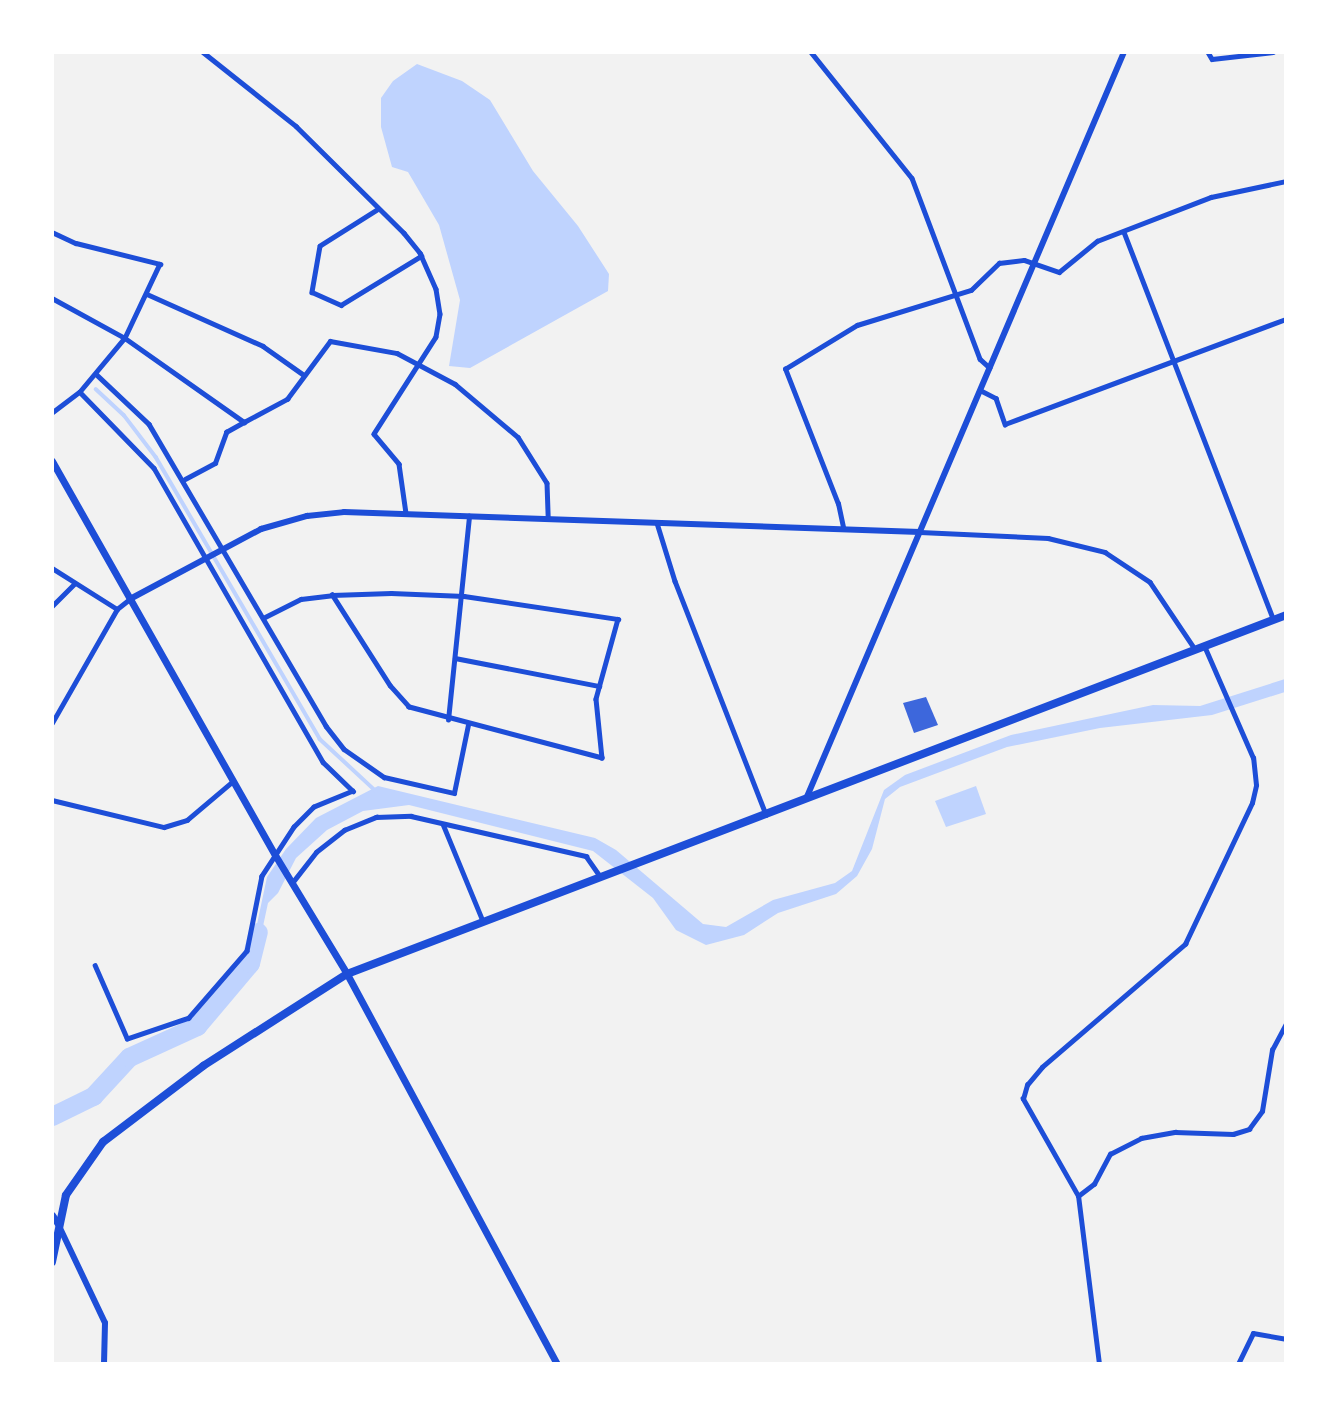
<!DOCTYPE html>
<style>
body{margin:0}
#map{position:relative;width:1338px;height:1416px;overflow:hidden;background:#f2f2f2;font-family:"Nunito Sans",sans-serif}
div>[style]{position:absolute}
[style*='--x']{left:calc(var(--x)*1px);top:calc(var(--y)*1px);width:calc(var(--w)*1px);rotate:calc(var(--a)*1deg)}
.water>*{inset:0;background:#bfd3fe}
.stream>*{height:3.5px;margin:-1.75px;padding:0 1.75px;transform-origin:1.75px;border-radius:1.75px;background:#bfd3fe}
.river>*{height:19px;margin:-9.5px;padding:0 9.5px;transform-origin:9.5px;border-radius:9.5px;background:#bfd3fe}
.building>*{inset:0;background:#3d67dc}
.minor>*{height:4.5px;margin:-2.25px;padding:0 2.25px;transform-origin:2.25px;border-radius:2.25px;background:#1d4ed8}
.tertiary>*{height:6px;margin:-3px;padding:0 3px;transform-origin:3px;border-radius:3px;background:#1d4ed8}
.secondary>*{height:7px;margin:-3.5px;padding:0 3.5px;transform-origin:3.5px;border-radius:3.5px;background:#1d4ed8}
.primary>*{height:7px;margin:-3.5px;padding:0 3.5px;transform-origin:3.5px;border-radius:3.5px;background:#1d4ed8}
.trunk>*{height:8px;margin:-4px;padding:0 4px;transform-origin:4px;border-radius:4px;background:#1d4ed8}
span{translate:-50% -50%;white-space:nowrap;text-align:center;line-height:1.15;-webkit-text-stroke:5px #fff;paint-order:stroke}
.frame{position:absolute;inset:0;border:54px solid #fff;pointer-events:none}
</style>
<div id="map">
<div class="water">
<div style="clip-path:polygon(417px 64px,462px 81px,490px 100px,533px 171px,578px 226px,609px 274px,608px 291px,470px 368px,449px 366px,460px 300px,439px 225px,408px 172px,392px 167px,381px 127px,381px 98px,393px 81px)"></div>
<div style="clip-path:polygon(1285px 679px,1285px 692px,1212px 715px,1100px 728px,1007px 747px,900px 787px,885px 799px,872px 849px,857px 876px,836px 894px,778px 913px,744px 935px,706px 945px,676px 930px,653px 898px,593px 851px,409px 805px,363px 811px,327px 830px,296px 858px,278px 893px,268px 903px,256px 959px,250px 957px,267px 877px,286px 849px,316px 818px,378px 786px,595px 838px,616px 850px,703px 924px,726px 927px,773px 900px,835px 883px,852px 871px,884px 790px,905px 775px,1011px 735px,1153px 705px,1200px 706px)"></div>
<div style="clip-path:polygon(976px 786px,986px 814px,946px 827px,935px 801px)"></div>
</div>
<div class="stream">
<div style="--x:96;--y:389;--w:38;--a:43"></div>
<div style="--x:124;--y:415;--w:53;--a:52.7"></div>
<div style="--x:156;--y:457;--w:326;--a:59.8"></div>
<div style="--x:320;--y:739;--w:78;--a:42.9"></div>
</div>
<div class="river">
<div style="--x:52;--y:1116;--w:46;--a:-26"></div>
<div style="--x:93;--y:1096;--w:53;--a:-47.3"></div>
<div style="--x:129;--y:1057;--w:75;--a:-24.5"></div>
<div style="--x:197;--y:1026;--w:82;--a:-49.9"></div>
<div style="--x:250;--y:963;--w:32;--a:-76"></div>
</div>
<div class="building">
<div style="clip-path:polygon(926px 697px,938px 725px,914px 733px,903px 703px)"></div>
</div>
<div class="minor">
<div style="--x:203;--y:52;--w:119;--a:38.5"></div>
<div style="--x:296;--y:126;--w:152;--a:44.7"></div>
<div style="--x:404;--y:233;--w:26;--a:51"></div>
<div style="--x:420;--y:253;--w:39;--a:66"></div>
<div style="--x:436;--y:289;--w:25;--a:81"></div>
<div style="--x:440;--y:314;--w:23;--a:100"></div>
<div style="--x:436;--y:337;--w:115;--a:122.6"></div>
<div style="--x:374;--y:434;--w:39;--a:50"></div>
<div style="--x:399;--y:464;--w:49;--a:81.9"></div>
<div style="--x:811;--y:52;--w:161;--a:51.3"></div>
<div style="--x:912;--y:178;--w:193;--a:69.4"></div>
<div style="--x:980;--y:359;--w:13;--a:42"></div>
<div style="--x:1208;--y:52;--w:8;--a:60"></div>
<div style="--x:1212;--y:59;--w:61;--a:-6.5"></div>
<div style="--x:377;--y:210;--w:67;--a:147.7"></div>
<div style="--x:320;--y:246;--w:47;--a:99.9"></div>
<div style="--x:312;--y:292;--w:32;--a:24"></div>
<div style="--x:341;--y:305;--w:94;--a:-31.5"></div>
<div style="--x:52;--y:232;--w:26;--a:25"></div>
<div style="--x:76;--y:243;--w:87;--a:14"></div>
<div style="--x:160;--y:264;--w:82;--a:115.3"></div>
<div style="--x:125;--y:338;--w:70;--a:129.8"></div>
<div style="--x:80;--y:392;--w:35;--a:143"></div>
<div style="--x:1124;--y:232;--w:415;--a:68.9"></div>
<div style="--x:147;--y:294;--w:127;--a:24.1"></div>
<div style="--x:263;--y:346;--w:50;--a:35.3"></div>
<div style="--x:52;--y:298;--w:83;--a:28.7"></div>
<div style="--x:125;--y:338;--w:146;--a:35.2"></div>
<div style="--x:244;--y:422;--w:49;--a:-28.1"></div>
<div style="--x:287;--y:399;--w:72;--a:-53.4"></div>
<div style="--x:330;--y:341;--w:68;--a:10.2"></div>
<div style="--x:397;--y:353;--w:66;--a:28.1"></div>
<div style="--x:455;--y:384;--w:82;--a:40.1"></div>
<div style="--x:518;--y:437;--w:54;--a:57.8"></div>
<div style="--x:547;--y:483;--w:35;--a:88"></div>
<div style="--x:96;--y:374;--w:73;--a:43.3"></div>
<div style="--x:149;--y:424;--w:350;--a:59.6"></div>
<div style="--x:326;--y:726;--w:29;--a:52"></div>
<div style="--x:344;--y:749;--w:49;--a:35"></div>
<div style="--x:384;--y:777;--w:72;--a:12.9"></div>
<div style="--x:454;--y:793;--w:69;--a:-78.4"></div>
<div style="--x:980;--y:390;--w:18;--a:27"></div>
<div style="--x:996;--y:398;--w:28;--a:71"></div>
<div style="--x:1005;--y:424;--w:300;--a:-20.5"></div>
<div style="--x:80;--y:392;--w:106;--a:45.8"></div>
<div style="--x:154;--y:468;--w:339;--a:60.1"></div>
<div style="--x:323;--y:762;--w:42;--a:44"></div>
<div style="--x:353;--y:791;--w:42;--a:157.7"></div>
<div style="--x:314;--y:807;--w:28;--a:135"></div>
<div style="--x:294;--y:827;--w:59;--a:123.1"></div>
<div style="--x:262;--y:876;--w:76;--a:101.3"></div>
<div style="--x:247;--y:951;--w:89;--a:130.9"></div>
<div style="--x:189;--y:1018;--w:65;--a:161.3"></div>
<div style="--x:127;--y:1039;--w:80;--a:-113.7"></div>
<div style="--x:185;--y:479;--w:34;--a:-28"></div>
<div style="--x:215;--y:463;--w:33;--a:-70"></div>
<div style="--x:226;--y:432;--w:21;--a:-29"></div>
<div style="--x:657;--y:523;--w:61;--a:72.8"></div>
<div style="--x:675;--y:581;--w:251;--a:68.7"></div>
<div style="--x:843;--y:527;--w:24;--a:-102"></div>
<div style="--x:838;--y:504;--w:145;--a:-111.4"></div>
<div style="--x:785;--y:369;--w:84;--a:-31.4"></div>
<div style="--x:857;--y:325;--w:119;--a:-17.1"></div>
<div style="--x:971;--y:290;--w:39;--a:-44"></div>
<div style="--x:999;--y:263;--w:25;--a:-7"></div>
<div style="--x:1024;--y:260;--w:37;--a:19"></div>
<div style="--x:1059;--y:272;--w:49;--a:-39.2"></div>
<div style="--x:1097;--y:241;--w:122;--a:-21.1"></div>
<div style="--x:1211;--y:197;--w:77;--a:-12"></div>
<div style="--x:920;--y:532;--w:128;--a:2.7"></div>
<div style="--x:1048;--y:538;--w:59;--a:13.8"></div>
<div style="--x:1105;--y:552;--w:54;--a:33.7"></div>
<div style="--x:1150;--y:582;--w:81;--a:56.1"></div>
<div style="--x:52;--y:568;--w:77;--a:32.2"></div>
<div style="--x:52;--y:606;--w:31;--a:-45"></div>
<div style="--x:265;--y:617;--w:40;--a:-26.6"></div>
<div style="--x:301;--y:599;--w:31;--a:-7"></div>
<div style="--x:332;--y:595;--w:59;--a:-1.9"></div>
<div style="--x:391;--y:593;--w:73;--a:2.4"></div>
<div style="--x:464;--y:596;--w:156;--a:8.5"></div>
<div style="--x:618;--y:619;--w:83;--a:105.4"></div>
<div style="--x:596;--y:699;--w:59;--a:84.2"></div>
<div style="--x:602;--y:758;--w:200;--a:-165.2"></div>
<div style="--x:409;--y:707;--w:28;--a:-132"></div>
<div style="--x:390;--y:686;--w:108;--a:-122.5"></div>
<div style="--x:455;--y:658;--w:147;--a:11"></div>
<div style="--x:448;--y:720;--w:205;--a:-84.1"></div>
<div style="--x:52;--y:723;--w:131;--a:-60.3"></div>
<div style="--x:117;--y:609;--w:16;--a:-38"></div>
<div style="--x:52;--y:800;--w:115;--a:13.6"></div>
<div style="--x:164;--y:827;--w:24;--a:-17"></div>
<div style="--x:187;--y:820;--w:60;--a:-40.3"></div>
<div style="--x:443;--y:824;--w:105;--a:67.6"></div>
<div style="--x:292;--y:883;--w:39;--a:-52"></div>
<div style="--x:316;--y:852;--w:36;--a:-38"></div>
<div style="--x:344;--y:830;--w:35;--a:-22"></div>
<div style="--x:376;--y:817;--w:35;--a:-2"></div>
<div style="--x:411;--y:816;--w:180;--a:12.9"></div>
<div style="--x:586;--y:856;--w:24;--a:55"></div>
<div style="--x:1078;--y:1196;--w:20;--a:-37"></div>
<div style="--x:1094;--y:1184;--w:34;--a:-62"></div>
<div style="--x:1110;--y:1154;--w:35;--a:-27"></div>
<div style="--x:1141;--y:1138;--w:35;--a:-10"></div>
<div style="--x:1175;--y:1132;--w:58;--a:2"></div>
<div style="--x:1233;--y:1134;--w:17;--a:-17"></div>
<div style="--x:1249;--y:1129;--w:22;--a:-54"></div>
<div style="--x:1262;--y:1111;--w:62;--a:-80.7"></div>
<div style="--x:1272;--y:1050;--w:30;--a:-62"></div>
<div style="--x:1099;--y:1364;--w:169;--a:-97.1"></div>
<div style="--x:1078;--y:1196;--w:112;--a:-119.6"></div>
<div style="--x:1023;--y:1099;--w:15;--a:-74"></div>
<div style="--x:1027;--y:1085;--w:23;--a:-50"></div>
<div style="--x:1042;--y:1067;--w:189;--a:-40.7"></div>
<div style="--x:1185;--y:944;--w:156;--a:-64.6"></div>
<div style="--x:1252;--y:803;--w:18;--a:-77"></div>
<div style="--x:1256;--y:785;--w:27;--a:-96"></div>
<div style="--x:1253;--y:758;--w:122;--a:-113.6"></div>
<div style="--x:1238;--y:1364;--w:34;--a:-64"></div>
<div style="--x:1253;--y:1333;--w:34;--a:10"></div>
</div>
<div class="tertiary">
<div style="--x:130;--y:599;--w:149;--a:-28.1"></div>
<div style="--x:261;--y:529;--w:48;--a:-15.8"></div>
<div style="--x:307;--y:516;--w:37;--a:-6"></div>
<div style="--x:344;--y:512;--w:576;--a:1.99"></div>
<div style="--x:806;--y:799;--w:812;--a:-66.94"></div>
<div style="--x:59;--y:1226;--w:107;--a:64.6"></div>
<div style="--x:105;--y:1323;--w:41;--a:91.4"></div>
</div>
<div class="secondary">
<div style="--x:52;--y:1215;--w:11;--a:56"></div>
</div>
<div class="primary">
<div style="--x:52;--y:461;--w:453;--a:60.5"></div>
<div style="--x:275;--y:855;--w:139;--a:58.8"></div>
<div style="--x:347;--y:974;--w:443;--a:61.7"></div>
</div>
<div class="trunk">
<div style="--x:52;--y:1262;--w:68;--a:-78.2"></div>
<div style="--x:66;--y:1195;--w:65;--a:-55.1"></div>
<div style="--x:103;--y:1142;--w:126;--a:-37.2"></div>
<div style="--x:203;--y:1066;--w:171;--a:-32.6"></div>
<div style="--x:347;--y:974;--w:1005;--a:-20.92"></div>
</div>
<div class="frame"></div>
</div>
